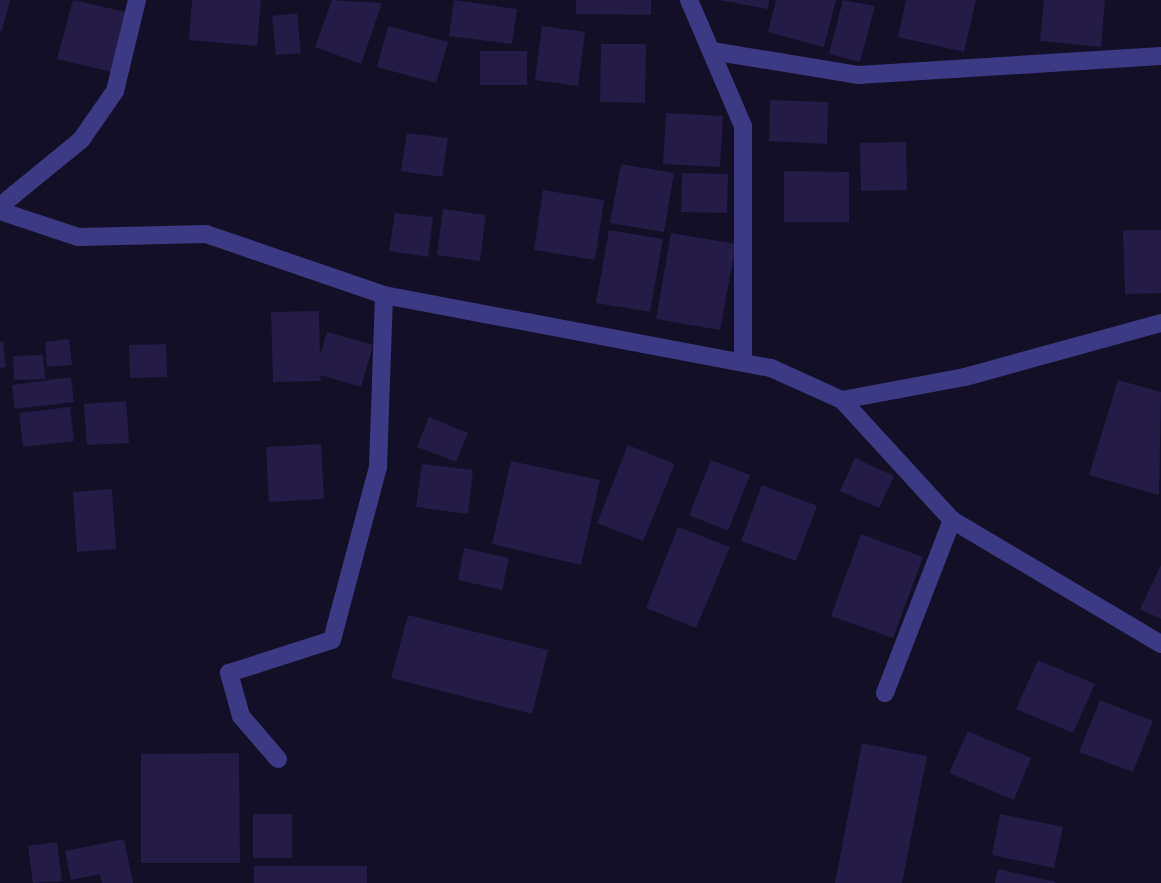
<!DOCTYPE html>
<style>
body{margin:0}
#map{position:relative;width:1161px;height:883px;overflow:hidden;background:#130f26;font-family:Signika,sans-serif}
div>[style]{position:absolute}
[style*='--x']{left:calc(var(--x)*1px);top:calc(var(--y)*1px);width:calc(var(--w)*1px);rotate:calc(var(--a)*1deg)}
.building>*{inset:0;background:#241b47}
.minor>*{height:18px;margin:-9px;padding:0 9px;transform-origin:9px;border-radius:9px;background:#3d3a85}
span{translate:-50% -50%;white-space:nowrap;text-align:center;line-height:1.15;-webkit-text-stroke:6px #130f26;paint-order:stroke}
</style>
<div id="map">
<div class="building">
<div style="clip-path:polygon(0 0,10px 0,2px 31px,0 31px)"></div>
<div style="clip-path:polygon(73px 0,126px 12px,112px 72px,57px 59px)"></div>
<div style="clip-path:polygon(192px 0,261px 0,257px 46px,189px 40px)"></div>
<div style="clip-path:polygon(332px 0,382px 3px,361px 64px,315px 47px)"></div>
<div style="clip-path:polygon(454px 0,517px 9px,512px 44px,449px 36px)"></div>
<div style="clip-path:polygon(576px 0,651px 0,651px 15px,576px 14px)"></div>
<div style="clip-path:polygon(719px 0,769px 0,768px 9px)"></div>
<div style="clip-path:polygon(776px 0,836px 0,824px 47px,768px 32px)"></div>
<div style="clip-path:polygon(843px 0,875px 6px,860px 62px,829px 54px)"></div>
<div style="clip-path:polygon(906px 0,976px 0,964px 52px,898px 37px)"></div>
<div style="clip-path:polygon(1044px 0,1105px 0,1101px 47px,1040px 41px)"></div>
<div style="clip-path:polygon(297px 13px,301px 53px,276px 55px,272px 16px)"></div>
<div style="clip-path:polygon(388px 26px,448px 42px,436px 83px,377px 67px)"></div>
<div style="clip-path:polygon(542px 26px,585px 32px,578px 86px,535px 80px)"></div>
<div style="clip-path:polygon(601px 44px,646px 44px,645px 103px,600px 102px)"></div>
<div style="clip-path:polygon(480px 51px,527px 51px,527px 85px,480px 85px)"></div>
<div style="clip-path:polygon(770px 100px,828px 102px,827px 144px,769px 141px)"></div>
<div style="clip-path:polygon(666px 113px,723px 116px,720px 167px,663px 164px)"></div>
<div style="clip-path:polygon(407px 133px,448px 138px,442px 177px,401px 171px)"></div>
<div style="clip-path:polygon(906px 142px,907px 190px,861px 191px,860px 143px)"></div>
<div style="clip-path:polygon(621px 164px,674px 173px,664px 232px,610px 223px)"></div>
<div style="clip-path:polygon(784px 171px,849px 172px,849px 222px,784px 222px)"></div>
<div style="clip-path:polygon(682px 173px,728px 174px,727px 213px,681px 212px)"></div>
<div style="clip-path:polygon(543px 190px,604px 200px,595px 260px,534px 250px)"></div>
<div style="clip-path:polygon(443px 209px,486px 215px,480px 261px,437px 255px)"></div>
<div style="clip-path:polygon(395px 213px,433px 217px,428px 257px,389px 251px)"></div>
<div style="clip-path:polygon(609px 230px,663px 239px,650px 312px,596px 303px)"></div>
<div style="clip-path:polygon(1123px 230px,1161px 230px,1161px 293px,1125px 294px)"></div>
<div style="clip-path:polygon(671px 233px,736px 244px,720px 330px,656px 319px)"></div>
<div style="clip-path:polygon(319px 311px,320px 355px,327px 332px,373px 345px,361px 387px,320px 375px,321px 381px,273px 382px,271px 312px)"></div>
<div style="clip-path:polygon(69px 339px,72px 365px,47px 367px,45px 342px)"></div>
<div style="clip-path:polygon(3px 341px,6px 367px,0 368px,0 342px)"></div>
<div style="clip-path:polygon(166px 344px,167px 377px,130px 378px,129px 345px)"></div>
<div style="clip-path:polygon(43px 355px,45px 379px,14px 380px,13px 356px)"></div>
<div style="clip-path:polygon(71px 377px,74px 402px,15px 409px,12px 385px)"></div>
<div style="clip-path:polygon(1118px 380px,1161px 392px,1159px 495px,1089px 475px)"></div>
<div style="clip-path:polygon(126px 401px,129px 443px,87px 445px,84px 404px)"></div>
<div style="clip-path:polygon(70px 407px,74px 441px,23px 447px,19px 413px)"></div>
<div style="clip-path:polygon(429px 417px,468px 433px,456px 462px,417px 447px)"></div>
<div style="clip-path:polygon(321px 444px,324px 499px,269px 502px,266px 447px)"></div>
<div style="clip-path:polygon(628px 445px,675px 464px,643px 541px,597px 523px)"></div>
<div style="clip-path:polygon(855px 458px,894px 476px,879px 508px,840px 491px)"></div>
<div style="clip-path:polygon(711px 460px,750px 475px,728px 531px,689px 515px)"></div>
<div style="clip-path:polygon(511px 461px,600px 480px,581px 565px,492px 544px)"></div>
<div style="clip-path:polygon(422px 464px,473px 470px,468px 514px,416px 507px)"></div>
<div style="clip-path:polygon(762px 485px,817px 506px,796px 561px,741px 541px)"></div>
<div style="clip-path:polygon(112px 489px,116px 549px,77px 552px,73px 492px)"></div>
<div style="clip-path:polygon(678px 527px,730px 547px,696px 628px,646px 608px)"></div>
<div style="clip-path:polygon(861px 534px,923px 557px,893px 638px,831px 616px)"></div>
<div style="clip-path:polygon(464px 548px,509px 558px,502px 590px,458px 580px)"></div>
<div style="clip-path:polygon(1161px 565px,1161px 619px,1140px 609px)"></div>
<div style="clip-path:polygon(408px 615px,548px 650px,532px 714px,391px 678px)"></div>
<div style="clip-path:polygon(1038px 660px,1095px 684px,1073px 733px,1016px 709px)"></div>
<div style="clip-path:polygon(1100px 700px,1153px 721px,1133px 772px,1079px 752px)"></div>
<div style="clip-path:polygon(968px 731px,1031px 758px,1014px 800px,949px 773px)"></div>
<div style="clip-path:polygon(862px 743px,927px 756px,902px 883px,835px 883px)"></div>
<div style="clip-path:polygon(239px 753px,240px 863px,141px 863px,141px 754px)"></div>
<div style="clip-path:polygon(253px 814px,292px 814px,292px 858px,253px 858px)"></div>
<div style="clip-path:polygon(1000px 814px,1063px 827px,1054px 868px,992px 855px)"></div>
<div style="clip-path:polygon(124px 839px,133px 883px,102px 883px,100px 874px,71px 880px,65px 851px)"></div>
<div style="clip-path:polygon(57px 842px,62px 881px,33px 883px,28px 846px)"></div>
<div style="clip-path:polygon(254px 866px,367px 866px,367px 883px,254px 883px)"></div>
<div style="clip-path:polygon(998px 869px,1056px 882px,1055px 883px,995px 883px)"></div>
</div>
<div class="minor">
<div style="--x:689;--y:0;--w:137;--a:66.8"></div>
<div style="--x:743;--y:126;--w:236;--a:90"></div>
<div style="--x:712;--y:51;--w:149;--a:9.3"></div>
<div style="--x:859;--y:75;--w:303;--a:-3.6"></div>
<div style="--x:0;--y:206;--w:104;--a:-39.2"></div>
<div style="--x:81;--y:140;--w:60;--a:-55.2"></div>
<div style="--x:115;--y:91;--w:94;--a:-76.4"></div>
<div style="--x:0;--y:211;--w:82;--a:18.4"></div>
<div style="--x:78;--y:237;--w:128;--a:-1.3"></div>
<div style="--x:206;--y:234;--w:188;--a:18.9"></div>
<div style="--x:384;--y:295;--w:394;--a:10.7"></div>
<div style="--x:771;--y:368;--w:78;--a:24.3"></div>
<div style="--x:842;--y:400;--w:125;--a:-10.6"></div>
<div style="--x:965;--y:377;--w:203;--a:-15.4"></div>
<div style="--x:842;--y:400;--w:163;--a:47.5"></div>
<div style="--x:952;--y:520;--w:243;--a:30.7"></div>
<div style="--x:885;--y:693;--w:186;--a:-68.8"></div>
<div style="--x:278;--y:759;--w:57;--a:-130.7"></div>
<div style="--x:241;--y:716;--w:45;--a:-105.6"></div>
<div style="--x:229;--y:673;--w:108;--a:-17.8"></div>
<div style="--x:332;--y:640;--w:179;--a:-75.1"></div>
<div style="--x:378;--y:467;--w:172;--a:-88"></div>
</div>
</div>
